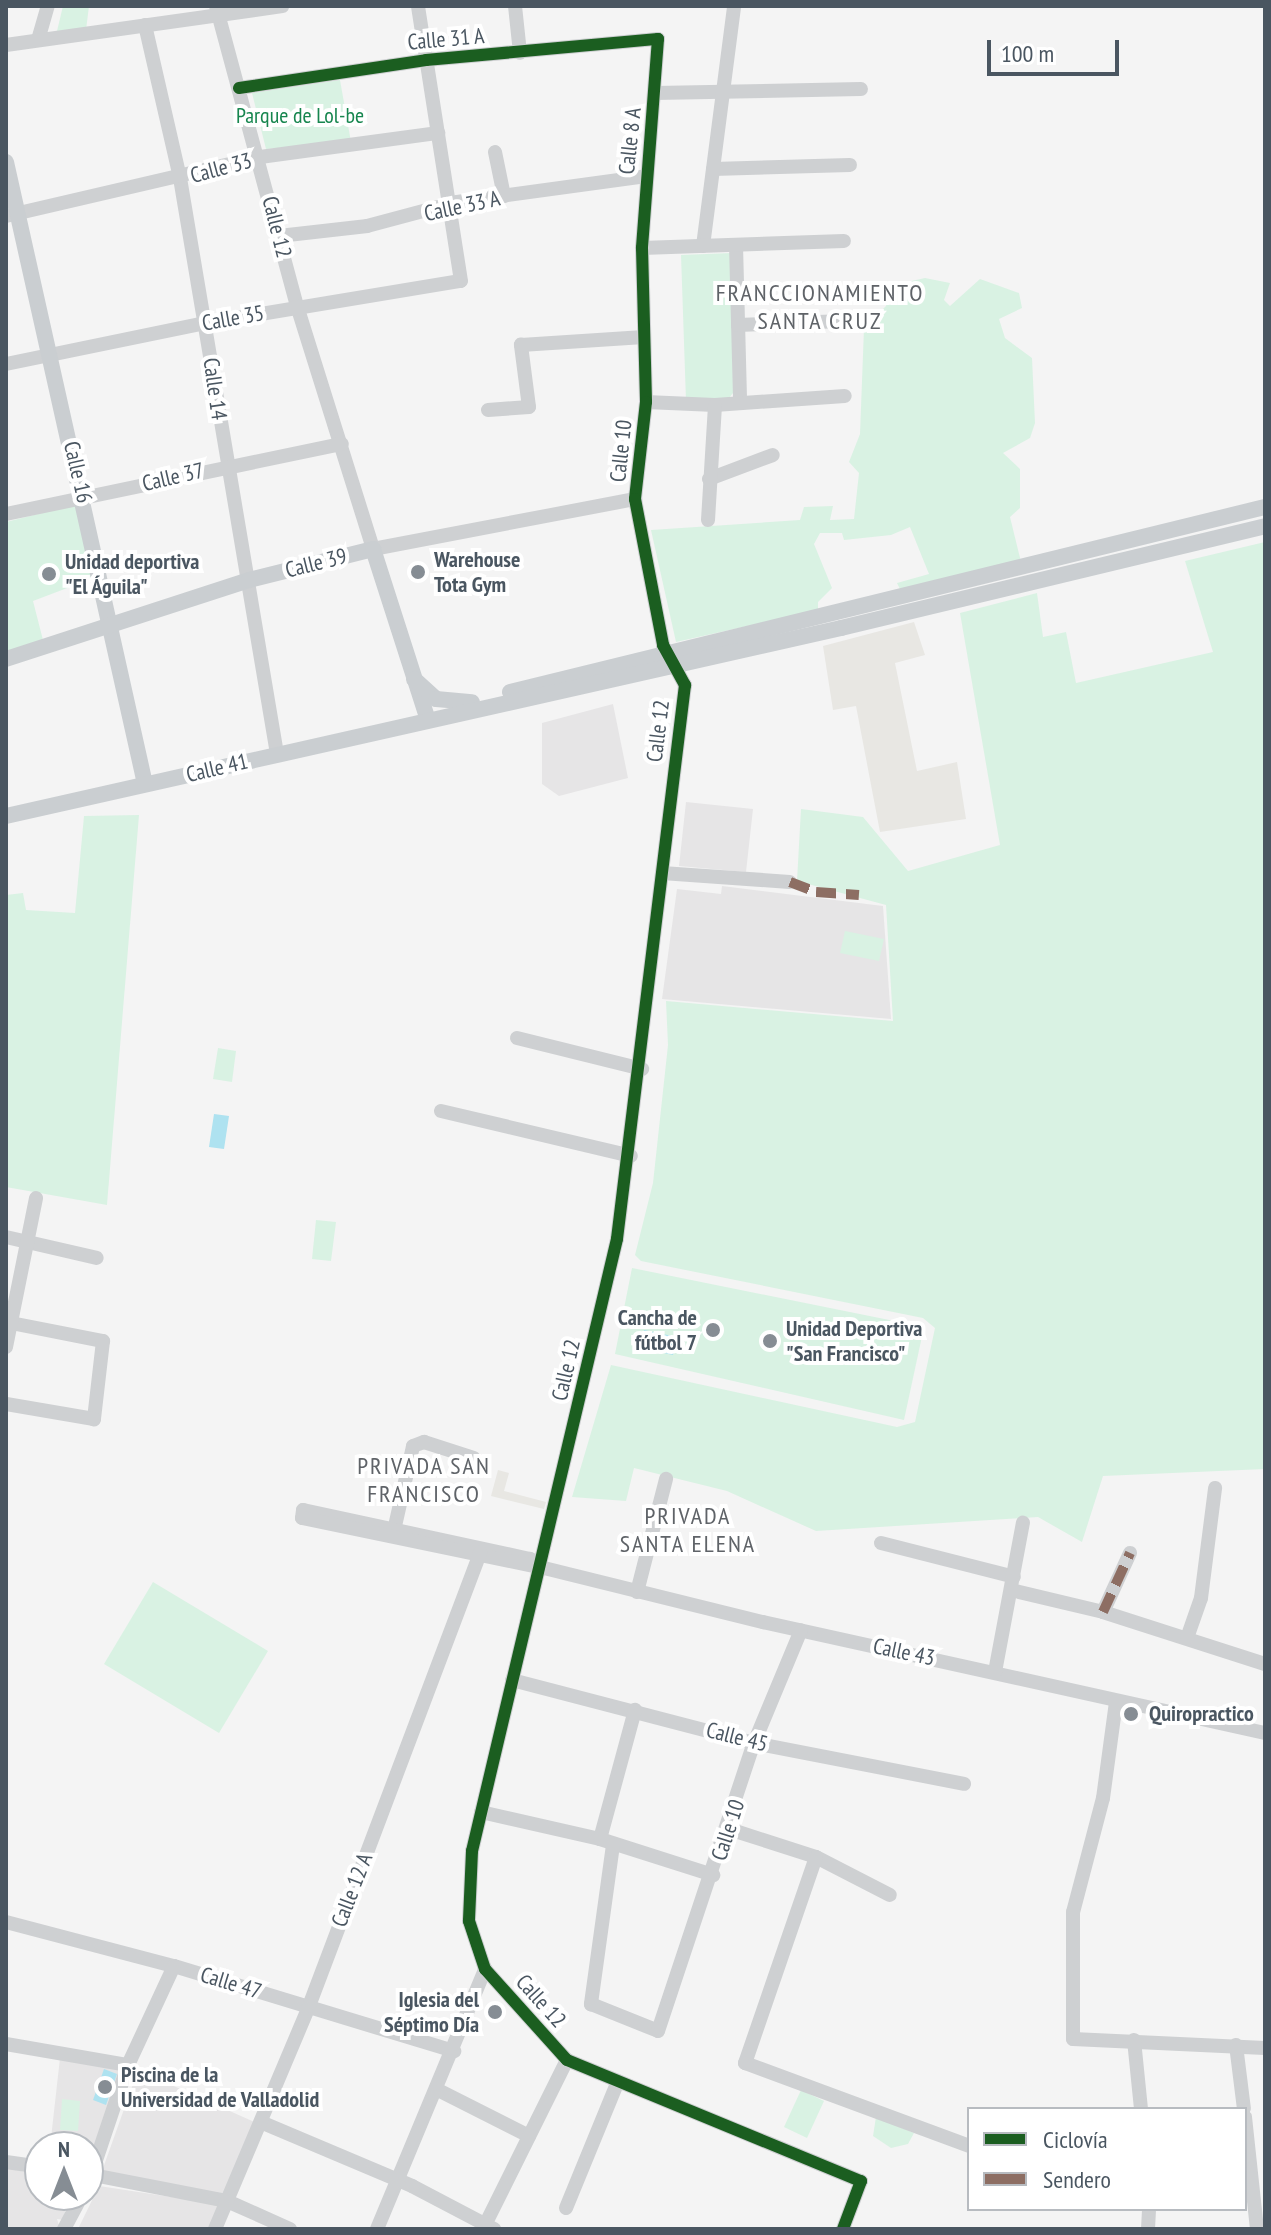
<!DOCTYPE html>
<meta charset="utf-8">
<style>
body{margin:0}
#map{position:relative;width:1271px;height:2235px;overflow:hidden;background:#f4f4f4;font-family:"PT Sans Narrow",sans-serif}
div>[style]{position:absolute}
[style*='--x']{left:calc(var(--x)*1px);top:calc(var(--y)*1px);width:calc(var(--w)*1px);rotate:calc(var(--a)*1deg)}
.commercial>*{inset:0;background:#e8e7e3}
.education>*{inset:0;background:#e6e5e6}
.green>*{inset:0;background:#d9f2e3}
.water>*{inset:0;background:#aee2f0}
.minor>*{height:14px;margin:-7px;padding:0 7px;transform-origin:7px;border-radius:7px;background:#ced0d2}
.major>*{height:16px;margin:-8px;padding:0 8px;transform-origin:8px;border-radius:8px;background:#caced1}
.quiet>*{height:10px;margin-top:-5px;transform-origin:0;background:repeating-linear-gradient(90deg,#8d6e63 0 20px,transparent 0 30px)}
.cycleway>*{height:12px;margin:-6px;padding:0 6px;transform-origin:6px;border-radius:6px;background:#1b5e20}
.dots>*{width:22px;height:22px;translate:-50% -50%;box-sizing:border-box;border:4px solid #fff;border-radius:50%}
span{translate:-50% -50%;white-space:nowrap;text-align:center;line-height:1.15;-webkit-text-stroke:8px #fff;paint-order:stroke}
.street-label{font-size:22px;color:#4a5661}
.park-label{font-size:22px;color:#17864f}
.poi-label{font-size:22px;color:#4a5661;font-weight:700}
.left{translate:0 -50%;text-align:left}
.right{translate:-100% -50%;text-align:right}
.neighbourhood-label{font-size:24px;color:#5f6368;letter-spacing:2px}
.frame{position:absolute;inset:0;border:8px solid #4a5661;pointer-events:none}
.legend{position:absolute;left:967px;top:2107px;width:280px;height:104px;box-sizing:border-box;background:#fff;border:2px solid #b7bbc0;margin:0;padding:10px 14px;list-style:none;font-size:24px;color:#4a5661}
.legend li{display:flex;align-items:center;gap:16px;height:40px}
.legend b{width:40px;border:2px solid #b7bbc0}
.north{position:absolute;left:24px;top:2131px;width:80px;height:80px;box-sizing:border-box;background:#fff;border:2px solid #b7bbc0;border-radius:50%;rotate:0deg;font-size:22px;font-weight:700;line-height:32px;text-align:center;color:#4a5661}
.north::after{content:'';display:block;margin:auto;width:28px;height:36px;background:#868d94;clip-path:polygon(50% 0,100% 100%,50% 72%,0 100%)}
.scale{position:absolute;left:987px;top:40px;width:132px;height:36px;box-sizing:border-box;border:4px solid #4a5661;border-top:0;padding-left:10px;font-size:24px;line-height:28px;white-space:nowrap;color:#4a5661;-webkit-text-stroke:6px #fff;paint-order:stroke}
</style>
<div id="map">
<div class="commercial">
<div style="clip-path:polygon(914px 622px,925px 655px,895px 663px,917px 771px,957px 762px,966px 819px,880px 832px,856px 706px,833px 710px,823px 646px)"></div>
<div style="clip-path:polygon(498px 1470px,509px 1473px,504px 1491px,546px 1502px,544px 1509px,491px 1496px)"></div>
</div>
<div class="education">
<div style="clip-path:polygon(613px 704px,628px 778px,559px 796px,542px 784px,542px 723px)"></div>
<div style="clip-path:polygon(686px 802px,753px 809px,746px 872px,679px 866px)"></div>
<div style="clip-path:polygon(722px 886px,883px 906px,891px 1019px,662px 999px,677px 889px,721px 894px)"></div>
<div style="clip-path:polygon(60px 2058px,124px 2070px,88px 2169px,88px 2147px,50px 2147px)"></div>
<div style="clip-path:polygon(138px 2070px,261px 2125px,228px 2197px,102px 2171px)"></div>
<div style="clip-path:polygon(6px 2168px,40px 2175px,40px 2195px,67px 2195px,64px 2220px,57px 2219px,60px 2229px,6px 2229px)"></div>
<div style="clip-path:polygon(99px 2186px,224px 2205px,213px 2229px,78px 2229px)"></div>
</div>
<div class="green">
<div style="clip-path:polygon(63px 6px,89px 6px,86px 30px,57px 31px)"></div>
<div style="clip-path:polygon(340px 80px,351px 142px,266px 149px,252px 93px)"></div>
<div style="clip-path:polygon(732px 253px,733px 393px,729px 398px,686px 401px,681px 255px)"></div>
<div style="clip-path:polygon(925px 278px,950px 283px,944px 300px,950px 306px,980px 279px,1019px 293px,1022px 308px,999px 319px,1005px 338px,1032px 358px,1035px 423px,1030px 438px,1003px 453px,1020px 469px,1020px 508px,1010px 517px,1021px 562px,901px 591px,897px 583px,929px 574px,910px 527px,891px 535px,844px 540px,842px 533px,820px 533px,814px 544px,832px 588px,818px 602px,818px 610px,676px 642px,651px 530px,800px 520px,804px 507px,833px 506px,830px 520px,854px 519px,859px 473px,849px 462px,860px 434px,864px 328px,886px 306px,894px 285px)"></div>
<div style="clip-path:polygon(82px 503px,91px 579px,33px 601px,44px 644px,6px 653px,6px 522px)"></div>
<div style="clip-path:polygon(1265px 542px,1265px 1469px,1103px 1476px,1082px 1542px,1038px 1517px,816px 1531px,727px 1491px,634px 1468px,626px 1501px,572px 1497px,611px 1365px,897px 1427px,915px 1422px,935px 1328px,923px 1318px,641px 1261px,635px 1255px,653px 1183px,668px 1045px,666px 1001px,893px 1021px,886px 905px,797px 881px,801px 809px,863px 817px,908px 871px,1000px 845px,960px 613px,1037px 593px,1043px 637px,1066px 632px,1076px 683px,1213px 652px,1185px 561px)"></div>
<div style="clip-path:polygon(139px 815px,107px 1205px,6px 1187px,6px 895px,23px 893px,26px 910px,75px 913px,84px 816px)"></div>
<div style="clip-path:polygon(845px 931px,884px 939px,879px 961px,840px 953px)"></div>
<div style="clip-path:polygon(218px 1048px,236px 1051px,232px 1082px,213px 1079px)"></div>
<div style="clip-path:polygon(316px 1220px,336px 1222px,331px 1261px,312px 1259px)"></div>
<div style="clip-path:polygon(632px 1268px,924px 1327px,904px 1420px,615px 1354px)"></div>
<div style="clip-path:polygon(153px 1582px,268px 1651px,219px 1733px,104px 1664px)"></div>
<div style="clip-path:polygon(801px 2090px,824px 2101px,807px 2138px,784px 2127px)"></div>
<div style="clip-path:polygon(62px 2099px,80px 2101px,78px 2131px,60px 2130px)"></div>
<div style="clip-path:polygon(876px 2117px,914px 2133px,908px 2144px,891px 2148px,873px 2136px)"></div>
</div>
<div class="water">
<div style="clip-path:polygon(214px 1114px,229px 1116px,224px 1149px,209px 1147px)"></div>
<div style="clip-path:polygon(644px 1330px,677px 1337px,673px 1355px,641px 1348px)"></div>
<div style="clip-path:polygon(104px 2069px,117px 2074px,106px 2105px,93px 2100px)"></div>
</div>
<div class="minor">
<div style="--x:216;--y:6;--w:311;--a:74.9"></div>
<div style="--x:297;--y:306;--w:255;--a:72.6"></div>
<div style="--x:373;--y:549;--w:267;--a:-10.8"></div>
<div style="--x:515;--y:6;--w:47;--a:83.9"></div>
<div style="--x:145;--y:25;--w:157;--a:77.1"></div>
<div style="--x:180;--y:178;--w:584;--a:80.44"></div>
<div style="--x:38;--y:40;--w:35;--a:-74"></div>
<div style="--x:6;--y:45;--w:279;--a:-8"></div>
<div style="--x:239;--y:88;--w:189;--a:-8.5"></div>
<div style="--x:426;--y:60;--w:233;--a:-5.2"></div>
<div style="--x:658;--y:39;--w:210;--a:94.4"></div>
<div style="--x:642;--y:248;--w:154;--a:88.5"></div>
<div style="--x:646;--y:402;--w:98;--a:96.5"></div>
<div style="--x:635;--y:499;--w:149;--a:79.1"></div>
<div style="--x:663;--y:645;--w:46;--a:61.2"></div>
<div style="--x:685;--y:685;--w:558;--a:97"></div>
<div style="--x:617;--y:1239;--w:629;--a:103.33"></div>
<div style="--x:472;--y:1851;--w:70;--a:92.5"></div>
<div style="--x:469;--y:1921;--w:51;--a:71.6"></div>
<div style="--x:485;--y:1969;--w:122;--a:48"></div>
<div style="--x:567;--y:2060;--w:318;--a:22.4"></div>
<div style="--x:861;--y:2181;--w:51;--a:110.6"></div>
<div style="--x:655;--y:93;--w:206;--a:-1.1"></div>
<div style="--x:495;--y:152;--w:45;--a:78.4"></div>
<div style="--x:713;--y:169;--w:137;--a:-1.7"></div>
<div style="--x:6;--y:216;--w:261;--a:-13.1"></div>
<div style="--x:260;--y:157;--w:180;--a:-7.7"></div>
<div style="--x:279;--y:236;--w:89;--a:-6.5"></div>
<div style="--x:367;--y:226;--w:93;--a:-14.9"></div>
<div style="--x:457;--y:202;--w:191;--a:-7.8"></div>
<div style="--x:736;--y:245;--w:157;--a:88.5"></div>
<div style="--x:703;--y:246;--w:242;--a:-82.6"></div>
<div style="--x:642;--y:248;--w:202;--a:-2"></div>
<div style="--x:738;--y:325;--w:107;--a:-2.1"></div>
<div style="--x:6;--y:364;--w:204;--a:-11.6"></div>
<div style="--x:206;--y:323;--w:258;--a:-9.4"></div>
<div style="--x:461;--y:281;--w:278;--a:-98.9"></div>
<div style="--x:646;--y:402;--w:69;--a:2.5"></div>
<div style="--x:715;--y:405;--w:130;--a:-4"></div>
<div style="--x:488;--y:410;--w:41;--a:-4.2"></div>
<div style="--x:529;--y:407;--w:63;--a:-97.4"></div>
<div style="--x:521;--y:345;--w:123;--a:-3.7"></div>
<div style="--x:709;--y:479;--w:68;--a:-20.6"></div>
<div style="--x:6;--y:514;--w:343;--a:-11.8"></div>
<div style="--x:708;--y:520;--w:115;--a:-86.5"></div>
<div style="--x:662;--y:873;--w:128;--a:4"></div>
<div style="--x:517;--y:1038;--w:129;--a:13.9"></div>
<div style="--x:441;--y:1111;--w:195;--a:13.3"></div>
<div style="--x:6;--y:1237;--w:93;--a:13"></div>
<div style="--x:6;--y:1322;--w:99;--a:11.1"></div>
<div style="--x:103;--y:1341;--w:79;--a:96.6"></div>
<div style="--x:94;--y:1419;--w:89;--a:-170.3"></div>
<div style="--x:6;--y:1347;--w:152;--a:-78.6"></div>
<div style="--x:393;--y:1535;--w:91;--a:-77.3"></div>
<div style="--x:413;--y:1446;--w:12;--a:-20"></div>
<div style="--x:424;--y:1442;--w:52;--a:17.7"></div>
<div style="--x:881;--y:1543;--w:137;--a:14.3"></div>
<div style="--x:544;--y:1568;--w:17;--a:-147"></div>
<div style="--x:530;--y:1559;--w:232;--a:-167.8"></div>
<div style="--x:303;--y:1510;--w:8;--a:97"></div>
<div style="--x:302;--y:1518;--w:247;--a:11.7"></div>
<div style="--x:544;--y:1568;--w:226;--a:13.9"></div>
<div style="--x:763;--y:1622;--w:514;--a:12.47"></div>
<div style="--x:1011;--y:1590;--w:95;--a:13.4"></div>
<div style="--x:1103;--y:1612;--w:170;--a:17.8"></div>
<div style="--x:637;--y:1592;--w:117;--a:-75.6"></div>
<div style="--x:1103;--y:1612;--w:65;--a:-65.4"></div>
<div style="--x:1187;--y:1638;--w:42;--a:-70.7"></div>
<div style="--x:1201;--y:1598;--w:111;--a:-82.7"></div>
<div style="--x:995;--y:1672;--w:152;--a:-79.4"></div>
<div style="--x:512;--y:1680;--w:250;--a:14.6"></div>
<div style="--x:754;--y:1743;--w:214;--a:11"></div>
<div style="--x:1116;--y:1702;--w:97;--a:97.7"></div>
<div style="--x:1103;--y:1798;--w:118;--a:104.7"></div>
<div style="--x:1073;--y:1912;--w:127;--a:90"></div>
<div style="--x:1073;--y:2039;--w:192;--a:2.7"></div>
<div style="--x:481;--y:1812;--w:122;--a:12.8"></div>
<div style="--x:600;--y:1839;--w:119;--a:17.7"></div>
<div style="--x:729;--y:1829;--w:91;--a:17.8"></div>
<div style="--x:816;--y:1857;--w:83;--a:27.2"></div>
<div style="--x:600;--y:1839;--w:134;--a:-74.8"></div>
<div style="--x:613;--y:1845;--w:161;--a:97.9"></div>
<div style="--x:591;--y:2004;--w:72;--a:21.9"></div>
<div style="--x:658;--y:2031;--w:304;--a:-71.6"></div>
<div style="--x:754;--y:1743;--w:122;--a:-67.4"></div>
<div style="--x:816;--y:1857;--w:218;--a:109"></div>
<div style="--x:745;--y:2063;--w:239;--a:20.3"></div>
<div style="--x:6;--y:1922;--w:174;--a:14.7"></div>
<div style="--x:174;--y:1966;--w:293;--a:16.9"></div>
<div style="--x:1134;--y:2040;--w:69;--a:84.2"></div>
<div style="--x:6;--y:2044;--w:124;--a:9.8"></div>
<div style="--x:1236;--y:2045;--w:64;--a:82.9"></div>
<div style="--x:438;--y:2090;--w:102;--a:26.8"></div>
<div style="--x:1245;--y:2117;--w:113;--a:83.9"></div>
<div style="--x:263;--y:2123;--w:162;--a:22.9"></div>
<div style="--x:412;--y:2186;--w:93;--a:27.7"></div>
<div style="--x:6;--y:2162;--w:34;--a:8"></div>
<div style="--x:88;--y:2174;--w:142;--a:11"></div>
<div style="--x:227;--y:2201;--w:69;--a:24"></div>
<div style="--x:88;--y:2184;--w:126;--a:-71.4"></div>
<div style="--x:128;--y:2065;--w:109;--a:-65.1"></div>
<div style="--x:566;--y:2208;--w:137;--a:-67.7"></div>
<div style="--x:487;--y:2221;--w:180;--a:-63.6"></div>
<div style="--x:64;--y:2229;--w:38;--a:-62"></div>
<div style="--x:215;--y:2229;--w:242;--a:-67.1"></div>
<div style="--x:309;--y:2006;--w:485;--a:-69.3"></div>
<div style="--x:377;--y:2229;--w:282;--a:-67.4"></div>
<div style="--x:1148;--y:2229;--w:20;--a:-87"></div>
</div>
<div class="major">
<div style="--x:6;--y:162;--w:637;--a:77.4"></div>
<div style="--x:6;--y:659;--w:256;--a:-18"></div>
<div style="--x:249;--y:580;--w:128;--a:-14"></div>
<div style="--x:373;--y:549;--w:180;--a:72.2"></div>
<div style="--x:414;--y:679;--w:30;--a:42"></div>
<div style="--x:436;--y:699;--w:36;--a:5"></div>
<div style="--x:510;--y:692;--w:777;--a:-13.77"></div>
<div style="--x:6;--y:816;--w:856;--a:-12.69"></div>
<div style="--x:841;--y:628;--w:436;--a:-13.5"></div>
</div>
<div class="quiet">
<div style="--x:790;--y:882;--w:28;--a:21"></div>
<div style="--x:816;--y:892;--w:43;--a:4"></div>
<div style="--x:1103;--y:1612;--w:65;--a:-65.4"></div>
</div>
<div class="cycleway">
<div style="--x:239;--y:88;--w:189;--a:-8.5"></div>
<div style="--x:426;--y:60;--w:233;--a:-5.2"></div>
<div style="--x:658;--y:39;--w:210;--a:94.4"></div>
<div style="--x:642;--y:248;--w:154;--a:88.5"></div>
<div style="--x:646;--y:402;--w:98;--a:96.5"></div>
<div style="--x:635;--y:499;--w:149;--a:79.1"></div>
<div style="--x:663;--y:645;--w:46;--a:61.2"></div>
<div style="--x:685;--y:685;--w:558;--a:97"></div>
<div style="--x:617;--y:1239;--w:629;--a:103.33"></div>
<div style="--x:472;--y:1851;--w:70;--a:92.5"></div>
<div style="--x:469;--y:1921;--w:51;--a:71.6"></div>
<div style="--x:485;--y:1969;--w:122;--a:48"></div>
<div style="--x:567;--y:2060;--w:318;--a:22.4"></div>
<div style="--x:861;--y:2181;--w:51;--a:110.6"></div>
</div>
<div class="dots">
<div style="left:418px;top:572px;background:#868d94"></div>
<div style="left:49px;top:574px;background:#868d94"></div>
<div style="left:713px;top:1330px;background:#868d94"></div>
<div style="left:770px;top:1341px;background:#868d94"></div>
<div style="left:1131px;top:1714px;background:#868d94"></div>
<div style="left:495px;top:2012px;background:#868d94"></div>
<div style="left:105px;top:2087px;background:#868d94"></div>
</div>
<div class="street-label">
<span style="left:446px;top:39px;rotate:-5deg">Calle 31 A</span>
<span style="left:630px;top:141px;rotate:-84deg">Calle 8 A</span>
<span style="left:221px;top:168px;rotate:-15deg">Calle 33</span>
<span style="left:462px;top:206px;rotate:-12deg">Calle 33 A</span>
<span style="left:277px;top:227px;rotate:76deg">Calle 12</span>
<span style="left:233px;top:318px;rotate:-10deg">Calle 35</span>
<span style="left:215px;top:389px;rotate:82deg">Calle 14</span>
<span style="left:621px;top:451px;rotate:-84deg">Calle 10</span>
<span style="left:78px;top:472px;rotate:77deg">Calle 16</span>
<span style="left:173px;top:477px;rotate:-13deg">Calle 37</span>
<span style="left:316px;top:563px;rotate:-14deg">Calle 39</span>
<span style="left:658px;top:731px;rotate:-83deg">Calle 12</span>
<span style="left:217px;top:768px;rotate:-13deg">Calle 41</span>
<span style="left:566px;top:1370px;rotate:-77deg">Calle 12</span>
<span style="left:904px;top:1652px;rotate:12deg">Calle 43</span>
<span style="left:737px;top:1737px;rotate:14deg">Calle 45</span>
<span style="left:728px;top:1830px;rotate:-72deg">Calle 10</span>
<span style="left:352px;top:1890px;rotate:-69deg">Calle 12 A</span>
<span style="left:231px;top:1983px;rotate:17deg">Calle 47</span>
<span style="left:541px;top:2001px;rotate:48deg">Calle 12</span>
</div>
<div class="park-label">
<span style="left:300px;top:116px">Parque de Lol-be</span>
</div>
<div class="poi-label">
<span class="left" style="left:434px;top:572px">Warehouse<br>Tota Gym</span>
<span class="left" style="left:65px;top:574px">Unidad deportiva<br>"El Águila"</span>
<span class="right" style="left:697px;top:1330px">Cancha de<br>fútbol 7</span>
<span class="left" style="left:786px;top:1341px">Unidad Deportiva<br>"San Francisco"</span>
<span class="left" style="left:1149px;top:1714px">Quiropractico</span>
<span class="right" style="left:479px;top:2012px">Iglesia del<br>Séptimo Día</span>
<span class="left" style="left:121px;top:2087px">Piscina de la<br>Universidad de Valladolid</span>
</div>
<div class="neighbourhood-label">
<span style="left:820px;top:307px">FRANCCIONAMIENTO<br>SANTA CRUZ</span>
<span style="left:424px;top:1480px">PRIVADA SAN<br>FRANCISCO</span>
<span style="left:688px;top:1530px">PRIVADA<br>SANTA ELENA</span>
</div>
<div class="frame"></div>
<ul class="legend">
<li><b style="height:10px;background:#1b5e20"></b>Ciclovía</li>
<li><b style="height:10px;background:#8d6e63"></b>Sendero</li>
</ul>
<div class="north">N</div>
<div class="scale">100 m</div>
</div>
